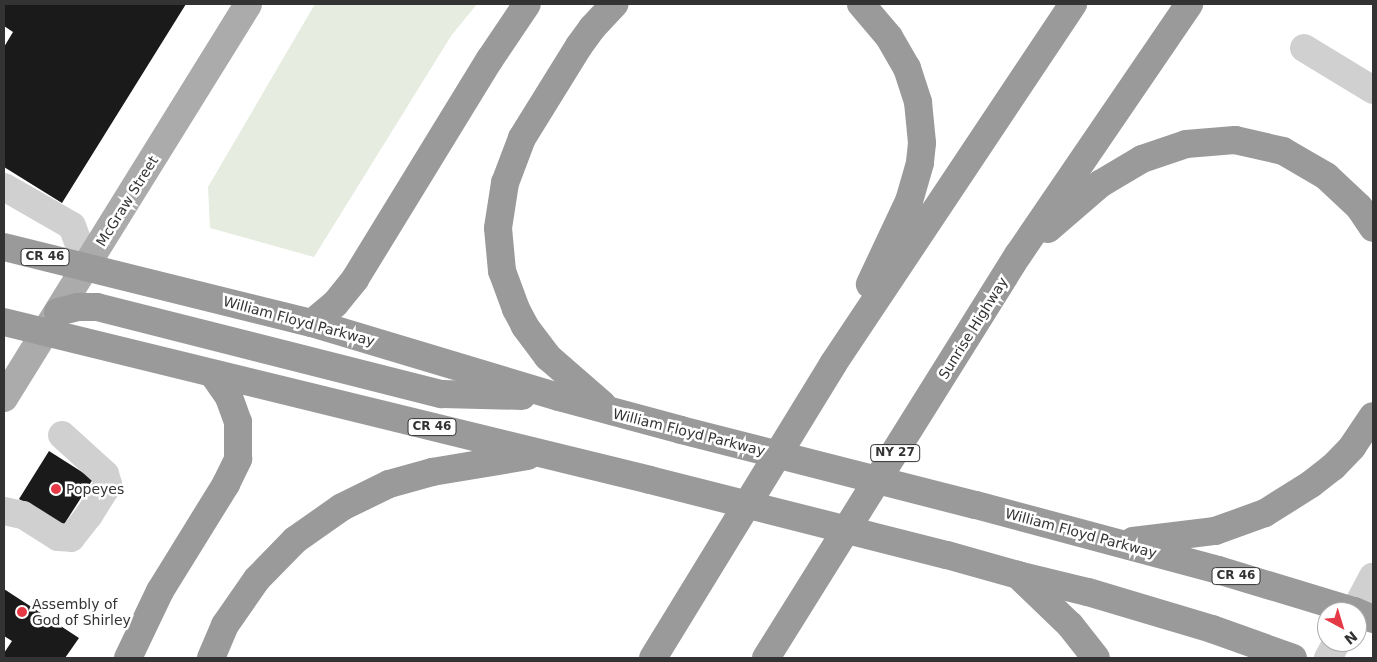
<!DOCTYPE html>
<style>
body{margin:0}
#map{position:relative;width:1377px;height:662px;overflow:hidden;background:#fff;font-family:"DejaVu Sans",sans-serif}
div>[style]{position:absolute}
[style*='--x']{left:calc(var(--x)*1px);top:calc(var(--y)*1px);width:calc(var(--w)*1px);rotate:calc(var(--a)*1deg)}
.green>*{inset:0;background:#e6ecdf}
.building>*{inset:0;background:#1a1a1a}
.minor>*{height:28px;margin:-14px;padding:0 14px;transform-origin:14px;border-radius:14px;background:#d0d0d0}
.major>*{height:28px;margin:-14px;padding:0 14px;transform-origin:14px;border-radius:14px;background:#ababab}
.highway>*{height:28px;margin:-14px;padding:0 14px;transform-origin:14px;border-radius:14px;background:#9a9a9a}
.highway-bridge>*{height:28px;margin:-14px;padding:0 14px;transform-origin:14px;border-radius:14px;background:#9a9a9a}
.dots>*{width:14px;height:14px;translate:-50% -50%;box-sizing:border-box;border:2px solid #fff;border-radius:50%}
span{translate:-50% -50%;white-space:nowrap;text-align:center;line-height:1.15;-webkit-text-stroke:5px #fff;paint-order:stroke}
.shield-label span{padding:1px 4px;background:#fff;border:1px solid;border-radius:4px;-webkit-text-stroke-width:0}
.shield-label{font-size:12px;color:#333;font-weight:700}
.street-label{font-size:14px;color:#333}
.poi-label{font-size:14px;color:#333}
.left{translate:0 -50%;text-align:left}
.frame{position:absolute;inset:0;border:5px solid #333;pointer-events:none}
.north{position:absolute;left:1317px;top:602px;width:50px;height:50px;box-sizing:border-box;background:#fff;border:1px solid #adadad;border-radius:50%;rotate:141deg;font-size:14px;font-weight:700;line-height:20px;text-align:center;color:#333}
.north::after{content:'';display:block;margin:auto;width:18px;height:22px;background:#e63946;clip-path:polygon(50% 0,100% 100%,50% 72%,0 100%)}
</style>
<div id="map">
<div class="green">
<div style="clip-path:polygon(315px 4px,477px 4px,451px 36px,314px 257px,210px 228px,208px 187px)"></div>
</div>
<div class="building">
<div style="clip-path:polygon(4px 4px,186px 4px,62px 203px,4px 167px,4px 47px,13px 32px,4px 26px)"></div>
<div style="clip-path:polygon(49px 451px,93px 479px,63px 526px,19px 499px)"></div>
<div style="clip-path:polygon(4px 589px,79px 638px,65px 658px,4px 658px,4px 653px,12px 641px,4px 636px)"></div>
</div>
<div class="minor">
<div style="--x:1304;--y:48;--w:81;--a:31.3"></div>
<div style="--x:4;--y:187;--w:78;--a:29.8"></div>
<div style="--x:72;--y:226;--w:43;--a:69.4"></div>
<div style="--x:4;--y:511;--w:19;--a:12"></div>
<div style="--x:23;--y:515;--w:41;--a:32.2"></div>
<div style="--x:58;--y:537;--w:13;--a:4"></div>
<div style="--x:71;--y:538;--w:29;--a:-52"></div>
<div style="--x:89;--y:515;--w:36;--a:-58"></div>
<div style="--x:108;--y:484;--w:10;--a:-107"></div>
<div style="--x:105;--y:474;--w:58;--a:-137.8"></div>
<div style="--x:1354;--y:612;--w:40;--a:-62"></div>
<div style="--x:1328;--y:658;--w:18;--a:-61"></div>
</div>
<div class="major">
<div style="--x:4;--y:398;--w:463;--a:-58.2"></div>
</div>
<div class="highway">
<div style="--x:861;--y:4;--w:43;--a:49.7"></div>
<div style="--x:889;--y:37;--w:36;--a:60"></div>
<div style="--x:907;--y:68;--w:36;--a:72"></div>
<div style="--x:918;--y:102;--w:41;--a:84.4"></div>
<div style="--x:922;--y:143;--w:20;--a:96"></div>
<div style="--x:920;--y:163;--w:40;--a:106"></div>
<div style="--x:909;--y:201;--w:92;--a:115.2"></div>
<div style="--x:1048;--y:229;--w:69;--a:-40.9"></div>
<div style="--x:1100;--y:184;--w:49;--a:-30.8"></div>
<div style="--x:1142;--y:159;--w:46;--a:-18.8"></div>
<div style="--x:1186;--y:144;--w:49;--a:-4.7"></div>
<div style="--x:1235;--y:140;--w:49;--a:12.9"></div>
<div style="--x:1283;--y:151;--w:50;--a:30.2"></div>
<div style="--x:1326;--y:176;--w:45;--a:43.2"></div>
<div style="--x:1359;--y:207;--w:25;--a:56"></div>
<div style="--x:4;--y:247;--w:317;--a:13.9"></div>
<div style="--x:312;--y:323;--w:258;--a:16.7"></div>
<div style="--x:559;--y:397;--w:126;--a:15.1"></div>
<div style="--x:58;--y:312;--w:21;--a:-14"></div>
<div style="--x:78;--y:307;--w:19;--a:0"></div>
<div style="--x:97;--y:307;--w:356;--a:14.2"></div>
<div style="--x:442;--y:394;--w:80;--a:1.4"></div>
<div style="--x:4;--y:322;--w:665;--a:13.74"></div>
<div style="--x:312;--y:323;--w:30;--a:-40"></div>
<div style="--x:335;--y:304;--w:32;--a:-51"></div>
<div style="--x:355;--y:279;--w:258;--a:-58.5"></div>
<div style="--x:490;--y:59;--w:66;--a:-56.1"></div>
<div style="--x:602;--y:404;--w:72;--a:-139"></div>
<div style="--x:548;--y:357;--w:39;--a:-127"></div>
<div style="--x:525;--y:326;--w:19;--a:-118"></div>
<div style="--x:516;--y:309;--w:40;--a:-110.2"></div>
<div style="--x:502;--y:271;--w:43;--a:-95.3"></div>
<div style="--x:498;--y:228;--w:46;--a:-81.2"></div>
<div style="--x:505;--y:183;--w:48;--a:-69.3"></div>
<div style="--x:522;--y:138;--w:108;--a:-58.2"></div>
<div style="--x:579;--y:46;--w:22;--a:-54"></div>
<div style="--x:592;--y:28;--w:33;--a:-47"></div>
<div style="--x:976;--y:505;--w:251;--a:15"></div>
<div style="--x:1218;--y:570;--w:142;--a:16.8"></div>
<div style="--x:1354;--y:611;--w:21;--a:23"></div>
<div style="--x:1133;--y:541;--w:83;--a:-7"></div>
<div style="--x:1215;--y:531;--w:53;--a:-19.8"></div>
<div style="--x:1265;--y:513;--w:54;--a:-32.2"></div>
<div style="--x:1311;--y:484;--w:28;--a:-38"></div>
<div style="--x:1333;--y:467;--w:28;--a:-46"></div>
<div style="--x:1352;--y:447;--w:37;--a:-56"></div>
<div style="--x:947;--y:555;--w:74;--a:15.7"></div>
<div style="--x:1018;--y:575;--w:72;--a:13.7"></div>
<div style="--x:1088;--y:592;--w:129;--a:16.6"></div>
<div style="--x:1212;--y:629;--w:86;--a:19.7"></div>
<div style="--x:1019;--y:576;--w:71;--a:43.9"></div>
<div style="--x:1070;--y:625;--w:42;--a:51.8"></div>
<div style="--x:128;--y:658;--w:74;--a:-64.5"></div>
<div style="--x:160;--y:591;--w:126;--a:-58.3"></div>
<div style="--x:226;--y:484;--w:28;--a:-64"></div>
<div style="--x:238;--y:459;--w:37;--a:-90"></div>
<div style="--x:238;--y:422;--w:27;--a:-110"></div>
<div style="--x:229;--y:397;--w:28;--a:-125"></div>
<div style="--x:211;--y:658;--w:36;--a:-67"></div>
<div style="--x:225;--y:625;--w:56;--a:-55.2"></div>
<div style="--x:257;--y:579;--w:54;--a:-45.7"></div>
<div style="--x:295;--y:540;--w:57;--a:-35.1"></div>
<div style="--x:342;--y:507;--w:52;--a:-26.1"></div>
<div style="--x:389;--y:484;--w:45;--a:-15.6"></div>
<div style="--x:432;--y:472;--w:97;--a:-9.5"></div>
<div style="--x:653;--y:658;--w:345;--a:-58.5"></div>
<div style="--x:833;--y:364;--w:433;--a:-56.3"></div>
<div style="--x:766;--y:658;--w:475;--a:-58"></div>
<div style="--x:1018;--y:255;--w:304;--a:-55.7"></div>
</div>
<div class="highway-bridge">
<div style="--x:681;--y:430;--w:304;--a:14.3"></div>
<div style="--x:650;--y:480;--w:306;--a:14.2"></div>
</div>
<div class="dots">
<div style="left:56px;top:489px;background:#e63946"></div>
<div style="left:22px;top:612px;background:#e63946"></div>
</div>
<div class="shield-label">
<span style="left:45px;top:257px">CR 46</span>
<span style="left:432px;top:427px">CR 46</span>
<span style="left:895px;top:453px">NY 27</span>
<span style="left:1236px;top:576px">CR 46</span>
</div>
<div class="street-label">
<span style="left:127px;top:201px;rotate:-58deg">McGraw Street</span>
<span style="left:299px;top:321px;rotate:15deg">William Floyd Parkway</span>
<span style="left:973px;top:328px;rotate:-58deg">Sunrise Highway</span>
<span style="left:689px;top:432px;rotate:14deg">William Floyd Parkway</span>
<span style="left:1081px;top:533px;rotate:15deg">William Floyd Parkway</span>
</div>
<div class="poi-label">
<span class="left" style="left:66px;top:489px">Popeyes</span>
<span class="left" style="left:32px;top:612px">Assembly of<br>God of Shirley</span>
</div>
<div class="frame"></div>
<div class="north">N</div>
</div>
